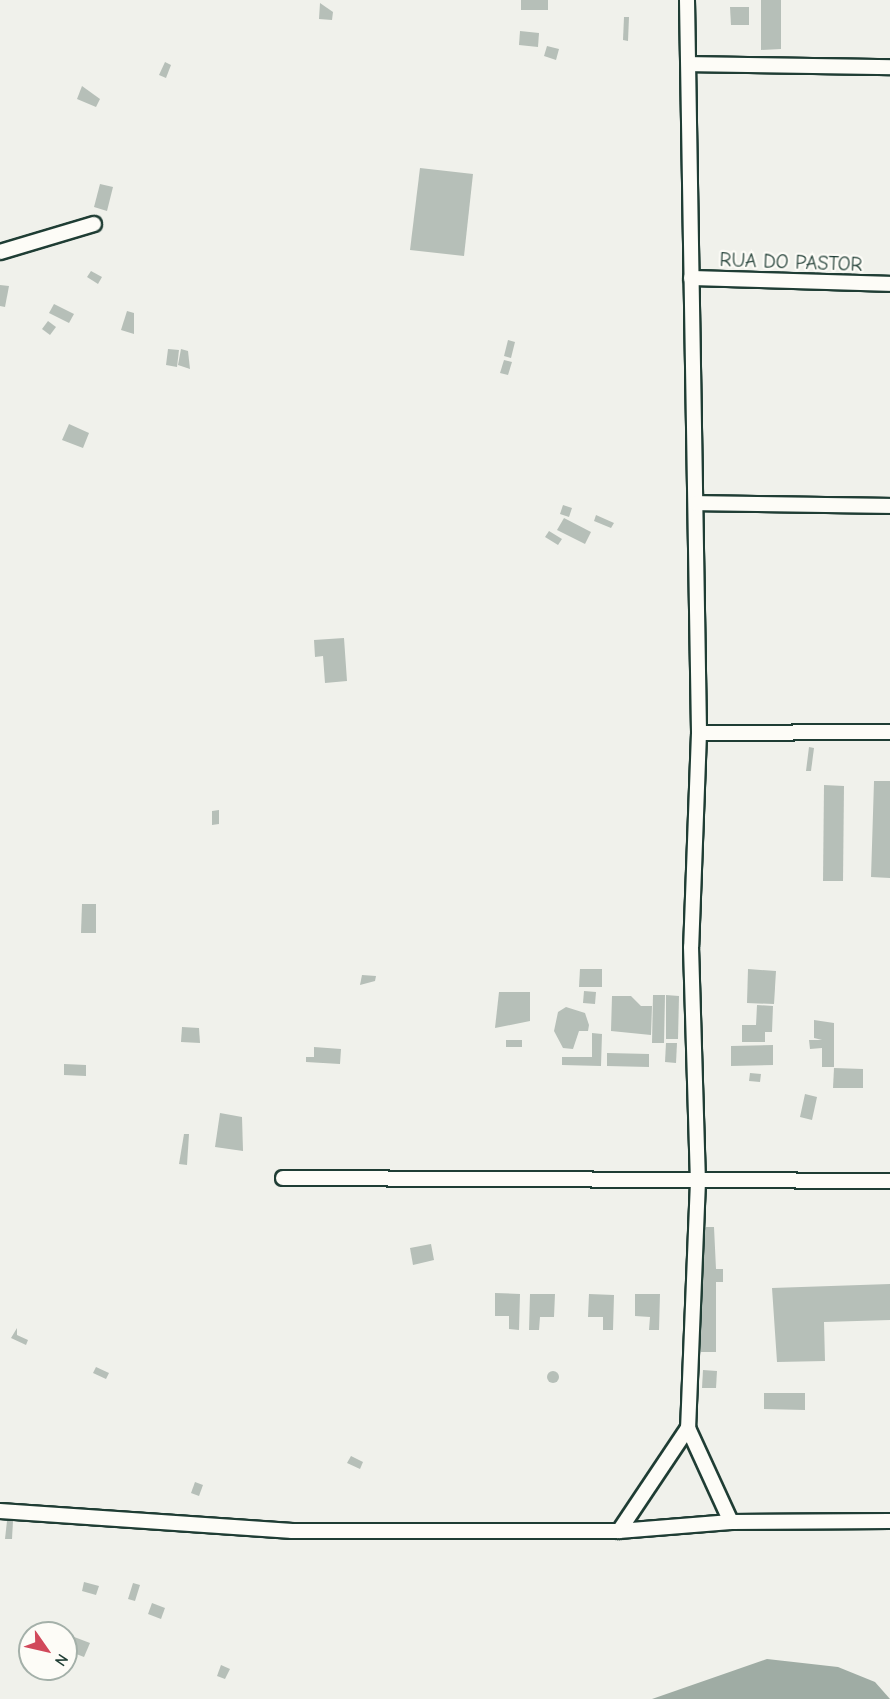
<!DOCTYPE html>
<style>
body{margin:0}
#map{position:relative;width:890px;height:1699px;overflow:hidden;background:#f0f1eb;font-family:"Comic Neue",sans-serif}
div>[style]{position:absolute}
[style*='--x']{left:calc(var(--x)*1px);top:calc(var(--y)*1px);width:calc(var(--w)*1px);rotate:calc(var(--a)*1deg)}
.water>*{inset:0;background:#9faca4}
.building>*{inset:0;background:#b6bfb8}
.round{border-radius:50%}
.roads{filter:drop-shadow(2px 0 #1f3d34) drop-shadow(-2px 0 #1f3d34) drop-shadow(0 2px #1f3d34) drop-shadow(0 -2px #1f3d34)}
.street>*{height:14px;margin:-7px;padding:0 7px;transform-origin:7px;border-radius:7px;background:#fdfcf7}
span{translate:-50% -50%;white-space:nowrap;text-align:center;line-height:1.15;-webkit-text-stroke:4.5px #fdfcf7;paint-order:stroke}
.street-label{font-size:20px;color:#1f3d34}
.north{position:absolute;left:18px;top:1621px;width:60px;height:60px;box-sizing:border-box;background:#fdfcf7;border:2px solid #a4b0a9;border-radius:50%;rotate:124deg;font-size:16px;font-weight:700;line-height:24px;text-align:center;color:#1f3d34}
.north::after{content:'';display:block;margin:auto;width:21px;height:27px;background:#d1495b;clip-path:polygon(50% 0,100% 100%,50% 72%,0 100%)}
</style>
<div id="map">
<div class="water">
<div style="clip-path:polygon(767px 1659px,838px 1667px,875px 1682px,890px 1699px,652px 1699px)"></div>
</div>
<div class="building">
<div style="clip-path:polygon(521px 0,548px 0,548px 10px,521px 10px)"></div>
<div style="clip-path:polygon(761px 0,781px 0,781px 49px,761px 50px)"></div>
<div style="clip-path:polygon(320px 3px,333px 12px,332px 20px,319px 19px)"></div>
<div style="clip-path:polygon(730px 7px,749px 7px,749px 25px,731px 25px)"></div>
<div style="clip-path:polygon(624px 17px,629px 17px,628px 41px,623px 40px)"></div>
<div style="clip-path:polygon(520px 31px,539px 33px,538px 47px,519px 45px)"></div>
<div style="clip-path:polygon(547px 46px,559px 49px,556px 60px,544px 56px)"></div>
<div style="clip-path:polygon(165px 62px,171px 65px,166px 78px,159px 75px)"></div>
<div style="clip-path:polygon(82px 86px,100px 99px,96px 107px,77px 99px)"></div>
<div style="clip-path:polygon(420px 168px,473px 174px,464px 256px,410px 250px)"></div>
<div style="clip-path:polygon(100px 184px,113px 187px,107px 211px,94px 207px)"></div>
<div style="clip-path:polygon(91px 271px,102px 277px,98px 284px,87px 277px)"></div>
<div style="clip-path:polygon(0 285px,9px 286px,5px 307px,0 306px)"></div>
<div style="clip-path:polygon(54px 304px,74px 314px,69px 323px,49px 313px)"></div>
<div style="clip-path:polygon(127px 311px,134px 313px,134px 334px,121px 330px)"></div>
<div style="clip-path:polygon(48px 321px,56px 327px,50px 335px,42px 329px)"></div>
<div style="clip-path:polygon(508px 340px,515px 342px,511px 358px,504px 356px)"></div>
<div style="clip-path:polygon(168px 349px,179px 350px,177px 367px,166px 365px)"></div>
<div style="clip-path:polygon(181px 349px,188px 351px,190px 369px,178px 365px)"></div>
<div style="clip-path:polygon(504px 360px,512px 362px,508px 375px,500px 373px)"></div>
<div style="clip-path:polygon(69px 424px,89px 433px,83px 448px,62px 440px)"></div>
<div style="clip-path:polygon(563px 505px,572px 508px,569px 517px,560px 514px)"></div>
<div style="clip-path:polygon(596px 515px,614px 523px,611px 528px,594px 521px)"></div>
<div style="clip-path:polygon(564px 518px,591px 532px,585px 544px,557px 530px)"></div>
<div style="clip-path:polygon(549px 531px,562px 539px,558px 545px,545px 537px)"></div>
<div style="clip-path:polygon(344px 638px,347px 681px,325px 683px,323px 656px,315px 657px,314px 640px)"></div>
<div style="clip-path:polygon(809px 747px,814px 748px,811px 771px,806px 771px)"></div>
<div style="clip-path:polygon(874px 781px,890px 781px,890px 878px,871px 877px)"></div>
<div style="clip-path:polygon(824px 785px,844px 786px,843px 881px,823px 881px)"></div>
<div style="clip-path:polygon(219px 810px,219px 824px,212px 825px,212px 811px)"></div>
<div style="clip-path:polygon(82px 904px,96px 904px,96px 933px,81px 933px)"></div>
<div style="clip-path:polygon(580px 969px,602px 969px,602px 987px,579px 987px)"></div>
<div style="clip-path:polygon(748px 969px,776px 971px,774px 1004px,747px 1003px)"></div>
<div style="clip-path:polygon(362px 975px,376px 976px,375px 981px,360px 985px)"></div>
<div style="clip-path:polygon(584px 991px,596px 992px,595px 1004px,583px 1003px)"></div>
<div style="clip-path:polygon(499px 992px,530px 992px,530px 1021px,495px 1028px)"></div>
<div style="clip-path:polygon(653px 995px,665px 995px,664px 1043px,652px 1043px)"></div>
<div style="clip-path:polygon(666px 995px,679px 996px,678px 1039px,666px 1039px)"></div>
<div style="clip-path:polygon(612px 996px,631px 996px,641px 1006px,652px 1006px,651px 1035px,611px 1031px)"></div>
<div style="clip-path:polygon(757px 1005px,773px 1006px,772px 1032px,765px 1032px,765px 1042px,742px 1042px,742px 1025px,756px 1025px)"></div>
<div style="clip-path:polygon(566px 1007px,585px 1013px,589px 1025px,588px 1031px,579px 1031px,573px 1049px,563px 1048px,554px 1031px,558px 1012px)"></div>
<div style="clip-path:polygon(814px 1020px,834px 1023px,834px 1067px,822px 1067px,822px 1048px,810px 1049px,809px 1040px,822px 1040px,814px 1038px)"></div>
<div style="clip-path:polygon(182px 1027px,199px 1028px,200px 1043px,181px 1042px)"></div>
<div style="clip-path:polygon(592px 1033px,602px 1034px,601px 1066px,562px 1065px,562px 1057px,592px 1057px)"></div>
<div style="clip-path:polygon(506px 1040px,522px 1040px,522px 1047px,506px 1047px)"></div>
<div style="clip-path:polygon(666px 1043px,677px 1043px,676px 1063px,665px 1062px)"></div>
<div style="clip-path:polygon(773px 1045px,773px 1065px,731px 1066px,731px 1046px)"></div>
<div style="clip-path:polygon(314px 1047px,341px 1049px,340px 1064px,306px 1062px,306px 1057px,314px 1057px)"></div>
<div style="clip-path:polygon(607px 1053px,649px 1054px,649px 1067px,607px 1066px)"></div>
<div style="clip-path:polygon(64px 1064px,86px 1065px,86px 1076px,64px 1075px)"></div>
<div style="clip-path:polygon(834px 1068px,863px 1069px,863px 1088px,833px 1088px)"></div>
<div style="clip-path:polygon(750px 1073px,761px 1074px,760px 1082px,749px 1081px)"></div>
<div style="clip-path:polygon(805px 1094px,817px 1097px,812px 1120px,800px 1117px)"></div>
<div style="clip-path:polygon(220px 1113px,242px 1117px,243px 1151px,215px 1147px)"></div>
<div style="clip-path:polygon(184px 1134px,189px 1134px,187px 1165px,179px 1164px)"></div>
<div style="clip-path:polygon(706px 1227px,714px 1227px,716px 1269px,723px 1269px,723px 1282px,716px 1282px,716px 1352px,701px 1352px,700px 1233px)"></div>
<div style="clip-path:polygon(431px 1244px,434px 1260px,413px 1265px,410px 1248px)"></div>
<div style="clip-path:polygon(890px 1284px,890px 1320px,824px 1322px,825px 1361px,777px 1362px,772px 1288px)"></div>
<div style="clip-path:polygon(495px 1293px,520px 1294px,519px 1330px,509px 1329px,509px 1316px,495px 1316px)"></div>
<div style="clip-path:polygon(530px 1294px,555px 1294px,554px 1317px,540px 1317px,539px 1330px,529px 1330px)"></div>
<div style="clip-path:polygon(589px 1294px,614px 1295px,613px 1330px,603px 1330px,603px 1317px,588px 1317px)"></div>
<div style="clip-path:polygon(635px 1294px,660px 1294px,659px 1330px,649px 1330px,650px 1317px,635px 1316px)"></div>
<div style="clip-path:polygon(17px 1328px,17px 1335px,28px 1340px,26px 1345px,11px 1338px)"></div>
<div style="clip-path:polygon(96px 1367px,109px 1373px,106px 1379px,93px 1373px)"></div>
<div style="clip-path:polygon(703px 1370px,717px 1371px,716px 1388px,702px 1388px)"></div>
<div class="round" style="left:547px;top:1371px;width:12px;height:12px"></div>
<div style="clip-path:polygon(764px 1393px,805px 1393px,805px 1410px,764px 1409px)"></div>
<div style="clip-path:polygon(351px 1456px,363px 1462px,360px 1469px,347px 1463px)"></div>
<div style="clip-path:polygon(195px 1482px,203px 1485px,199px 1496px,191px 1493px)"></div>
<div style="clip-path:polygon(7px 1521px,13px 1521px,12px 1539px,5px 1539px)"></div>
<div style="clip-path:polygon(84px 1582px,99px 1586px,96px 1595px,82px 1591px)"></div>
<div style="clip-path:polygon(133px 1583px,140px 1585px,135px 1601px,128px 1599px)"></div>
<div style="clip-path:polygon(152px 1603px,165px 1608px,161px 1619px,148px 1614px)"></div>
<div style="clip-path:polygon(69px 1635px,90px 1643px,84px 1657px,66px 1650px)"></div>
<div style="clip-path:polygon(221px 1665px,230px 1669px,225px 1679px,217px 1676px)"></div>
</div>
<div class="roads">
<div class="street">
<div style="--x:687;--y:0;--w:733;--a:89.06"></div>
<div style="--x:699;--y:733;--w:214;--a:92.1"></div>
<div style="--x:691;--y:947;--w:234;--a:88.3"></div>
<div style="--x:698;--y:1181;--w:247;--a:92.3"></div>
<div style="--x:688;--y:1428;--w:103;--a:65.4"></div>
<div style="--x:690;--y:64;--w:200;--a:0.9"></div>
<div style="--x:0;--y:252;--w:98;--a:-16.6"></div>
<div style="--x:691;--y:278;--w:199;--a:1.7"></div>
<div style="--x:696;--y:503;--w:194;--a:0.9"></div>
<div style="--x:699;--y:733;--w:191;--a:-0.3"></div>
<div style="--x:283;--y:1178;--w:607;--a:0.28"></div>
<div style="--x:0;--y:1511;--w:293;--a:3.9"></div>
<div style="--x:292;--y:1531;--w:327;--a:0"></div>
<div style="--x:619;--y:1531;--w:112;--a:-4.6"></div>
<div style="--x:731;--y:1522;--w:159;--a:-0.4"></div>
<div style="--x:619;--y:1531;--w:124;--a:-56.2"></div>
</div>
</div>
<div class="street-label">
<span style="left:791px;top:262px;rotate:2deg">RUA DO PASTOR</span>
</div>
<div class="north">N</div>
</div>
